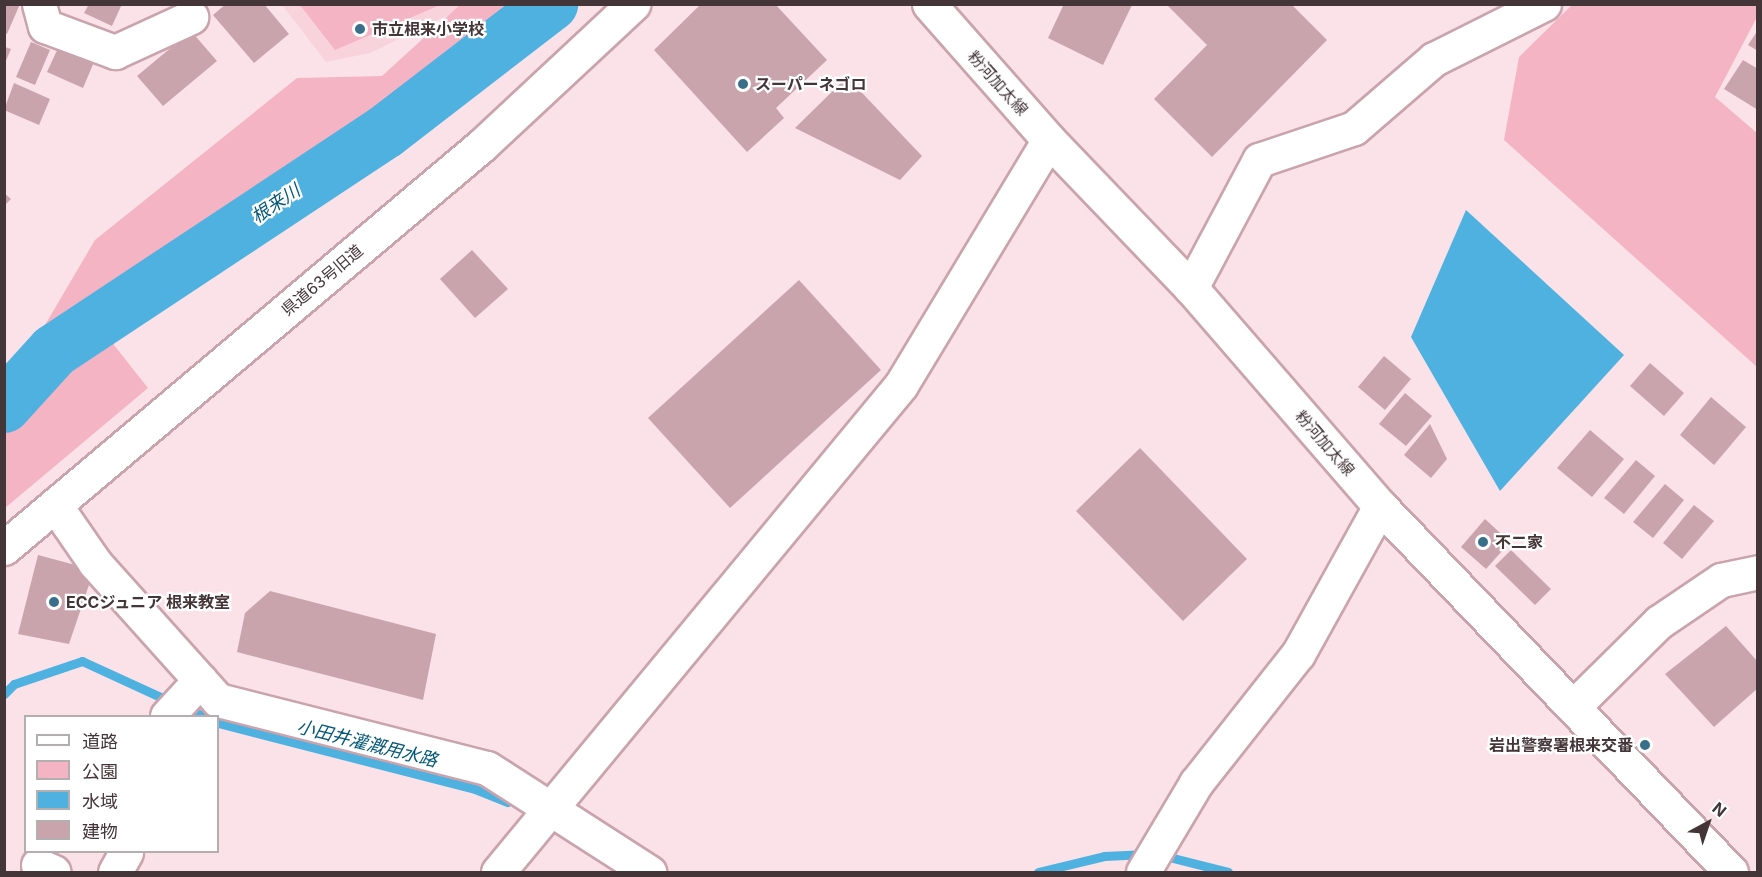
<!DOCTYPE html>
<meta charset="utf-8">
<style>
body{margin:0}
#map{position:relative;width:1762px;height:877px;overflow:hidden;background:#fae2e8;font-family:Inter,"Noto Sans JP",sans-serif}
div>[style]{position:absolute}
[style*='--x']{left:calc(var(--x)*1px);top:calc(var(--y)*1px);width:calc(var(--w)*1px);rotate:calc(var(--a)*1deg)}
.built>*{inset:0;background:#f9d3dc}
.green>*{inset:0;background:#f4b4c4}
.water>*{inset:0;background:#4eb1e0}
.stream>*{height:9px;margin:-4.5px;padding:0 4.5px;transform-origin:4.5px;border-radius:4.5px;background:#4eb1e0}
.river>*{height:54px;margin:-27px;padding:0 27px;transform-origin:27px;border-radius:27px;background:#4eb1e0}
.building>*{inset:0;background:#caa4ad}
.roads{filter:drop-shadow(2px 0 #caa4ad) drop-shadow(-2px 0 #caa4ad) drop-shadow(0 2px #caa4ad) drop-shadow(0 -2px #caa4ad)}
.minor>*{height:33px;margin:-16.5px;padding:0 16.5px;transform-origin:16.5px;border-radius:16.5px;background:#fff}
.tertiary>*{height:33px;margin:-16.5px;padding:0 16.5px;transform-origin:16.5px;border-radius:16.5px;background:#fff}
.primary>*{height:33px;margin:-16.5px;padding:0 16.5px;transform-origin:16.5px;border-radius:16.5px;background:#fff}
.dots>*{width:16px;height:16px;translate:-50% -50%;box-sizing:border-box;border:3px solid #fff;border-radius:50%}
span{translate:-50% -50%;white-space:nowrap;text-align:center;line-height:1.15;-webkit-text-stroke:4.5px #fff;paint-order:stroke}
.poi-label{font-size:16px;color:#443539;font-weight:700}
.left{translate:0 -50%;text-align:left}
.right{translate:-100% -50%;text-align:right}
.street-label{font-size:16px;color:#443539}
.water-label{font-size:18px;color:#055878;font-style:italic}
.frame{position:absolute;inset:0;border:6px solid #443539;pointer-events:none}
.legend{position:absolute;left:24px;top:715px;width:195px;height:138px;box-sizing:border-box;background:#fff;border:2px solid #b4aeb0;margin:0;padding:8px 10px;list-style:none;font-size:18px;color:#443539}
.legend li{display:flex;align-items:center;gap:12px;height:30px}
.legend b{width:30px;border:2px solid #b4aeb0}
.north{position:absolute;left:1678px;top:793px;width:60px;height:60px;-webkit-text-stroke:4px #fff;paint-order:stroke;rotate:40deg;font-size:16px;font-weight:700;line-height:24px;text-align:center;color:#443539}
.north::after{content:'';display:block;margin:auto;width:21px;height:27px;background:#443539;clip-path:polygon(50% 0,100% 100%,50% 72%,0 100%)}
</style>
<div id="map">
<div class="built">
<div style="clip-path:polygon(282px 5px,469px 5px,370px 53px,326px 62px)"></div>
</div>
<div class="green">
<div style="clip-path:polygon(461px 4px,535px 5px,364px 127px,206px 221px,120px 283px,114px 345px,148px 388px,5px 508px,5px 393px,95px 240px,297px 78px,382px 76px)"></div>
<div style="clip-path:polygon(300px 5px,440px 5px,335px 50px)"></div>
<div style="clip-path:polygon(1572px 5px,1757px 5px,1757px 17px,1715px 97px,1757px 133px,1757px 367px,1504px 140px,1519px 57px)"></div>
</div>
<div class="water">
<div style="clip-path:polygon(1466px 210px,1624px 355px,1500px 491px,1411px 337px)"></div>
</div>
<div class="stream">
<div style="--x:4;--y:694;--w:14;--a:-45"></div>
<div style="--x:14;--y:684;--w:72;--a:-18.7"></div>
<div style="--x:82;--y:661;--w:98;--a:24.7"></div>
<div style="--x:183;--y:707;--w:22;--a:24"></div>
<div style="--x:218;--y:723;--w:265;--a:14.4"></div>
<div style="--x:475;--y:789;--w:35;--a:22"></div>
<div style="--x:1161;--y:855;--w:69;--a:14.2"></div>
<div style="--x:1038;--y:872;--w:68;--a:-13.6"></div>
<div style="--x:1104;--y:856;--w:43;--a:-2.7"></div>
</div>
<div class="river">
<div style="--x:4;--y:406;--w:74;--a:-47.7"></div>
<div style="--x:54;--y:351;--w:397;--a:-33.5"></div>
<div style="--x:385;--y:132;--w:210;--a:-37.6"></div>
</div>
<div class="building">
<div style="clip-path:polygon(4px 4px,20px 4px,7px 34px,4px 33px)"></div>
<div style="clip-path:polygon(89px 4px,122px 4px,112px 26px,84px 13px)"></div>
<div style="clip-path:polygon(226px 4px,264px 4px,289px 34px,254px 63px,213px 15px)"></div>
<div style="clip-path:polygon(701px 4px,775px 4px,827px 60px,776px 108px,784px 118px,747px 152px,654px 50px)"></div>
<div style="clip-path:polygon(1064px 4px,1132px 5px,1103px 65px,1048px 38px)"></div>
<div style="clip-path:polygon(1166px 4px,1291px 4px,1327px 40px,1212px 157px,1154px 99px,1207px 45px)"></div>
<div style="clip-path:polygon(1758px 30px,1758px 51px,1748px 45px)"></div>
<div style="clip-path:polygon(191px 31px,217px 61px,163px 106px,137px 76px)"></div>
<div style="clip-path:polygon(31px 42px,50px 50px,35px 85px,16px 77px)"></div>
<div style="clip-path:polygon(59px 46px,94px 62px,83px 88px,47px 72px)"></div>
<div style="clip-path:polygon(5px 47px,11px 49px,5px 63px)"></div>
<div style="clip-path:polygon(1743px 60px,1758px 69px,1758px 110px,1724px 89px)"></div>
<div style="clip-path:polygon(847px 77px,922px 156px,900px 180px,795px 128px)"></div>
<div style="clip-path:polygon(14px 83px,50px 99px,39px 125px,4px 110px)"></div>
<div style="clip-path:polygon(4px 193px,11px 199px,4px 206px)"></div>
<div style="clip-path:polygon(472px 250px,508px 289px,475px 318px,440px 279px)"></div>
<div style="clip-path:polygon(799px 280px,881px 370px,730px 508px,648px 418px)"></div>
<div style="clip-path:polygon(1384px 356px,1411px 379px,1385px 410px,1358px 387px)"></div>
<div style="clip-path:polygon(1650px 363px,1684px 393px,1664px 416px,1630px 386px)"></div>
<div style="clip-path:polygon(1405px 393px,1432px 416px,1406px 446px,1379px 424px)"></div>
<div style="clip-path:polygon(1711px 397px,1746px 427px,1714px 465px,1680px 435px)"></div>
<div style="clip-path:polygon(1430px 424px,1447px 459px,1431px 478px,1404px 455px)"></div>
<div style="clip-path:polygon(1590px 430px,1624px 459px,1592px 497px,1557px 468px)"></div>
<div style="clip-path:polygon(1140px 448px,1247px 559px,1183px 621px,1076px 511px)"></div>
<div style="clip-path:polygon(1636px 460px,1655px 476px,1624px 514px,1604px 498px)"></div>
<div style="clip-path:polygon(1665px 484px,1684px 500px,1653px 538px,1633px 522px)"></div>
<div style="clip-path:polygon(1694px 505px,1714px 521px,1682px 559px,1663px 543px)"></div>
<div style="clip-path:polygon(1485px 519px,1510px 542px,1486px 569px,1461px 547px)"></div>
<div style="clip-path:polygon(1511px 550px,1551px 589px,1535px 605px,1495px 566px)"></div>
<div style="clip-path:polygon(38px 555px,94px 570px,69px 644px,18px 634px)"></div>
<div style="clip-path:polygon(270px 591px,436px 634px,423px 700px,237px 652px,245px 613px)"></div>
<div style="clip-path:polygon(1726px 626px,1758px 662px,1758px 688px,1714px 727px,1665px 674px)"></div>
</div>
<div class="roads">
<div class="minor">
<div style="--x:39;--y:4;--w:23;--a:75"></div>
<div style="--x:45;--y:26;--w:75;--a:20.4"></div>
<div style="--x:115;--y:52;--w:84;--a:-24.7"></div>
<div style="--x:1191;--y:288;--w:145;--a:-62"></div>
<div style="--x:1259;--y:160;--w:100;--a:-18.6"></div>
<div style="--x:1354;--y:128;--w:106;--a:-40.8"></div>
<div style="--x:1434;--y:59;--w:123;--a:-26.6"></div>
<div style="--x:55;--y:505;--w:70;--a:55.4"></div>
<div style="--x:95;--y:563;--w:184;--a:48.1"></div>
<div style="--x:218;--y:700;--w:277;--a:14.2"></div>
<div style="--x:487;--y:768;--w:193;--a:32.7"></div>
<div style="--x:167;--y:716;--w:49;--a:-47.5"></div>
<div style="--x:38;--y:865;--w:17;--a:24"></div>
<div style="--x:115;--y:872;--w:23;--a:-61"></div>
<div style="--x:498;--y:872;--w:632;--a:-50.39"></div>
<div style="--x:901;--y:385;--w:286;--a:-58.9"></div>
<div style="--x:1143;--y:872;--w:104;--a:-59.2"></div>
<div style="--x:1196;--y:783;--w:164;--a:-51.7"></div>
<div style="--x:1298;--y:654;--w:169;--a:-61"></div>
</div>
<div class="tertiary">
<div style="--x:4;--y:548;--w:625;--a:-40.13"></div>
<div style="--x:482;--y:145;--w:207;--a:-43"></div>
<div style="--x:1573;--y:707;--w:121;--a:-44.7"></div>
<div style="--x:1659;--y:622;--w:75;--a:-34.1"></div>
<div style="--x:1721;--y:580;--w:38;--a:-12"></div>
</div>
<div class="primary">
<div style="--x:929;--y:4;--w:181;--a:48.6"></div>
<div style="--x:1049;--y:140;--w:205;--a:46.2"></div>
<div style="--x:1191;--y:288;--w:289;--a:49.1"></div>
<div style="--x:1380;--y:506;--w:507;--a:46.2"></div>
</div>
</div>
<div class="dots">
<div style="left:360px;top:29px;background:#396f8b"></div>
<div style="left:743px;top:84px;background:#396f8b"></div>
<div style="left:1483px;top:542px;background:#396f8b"></div>
<div style="left:54px;top:602px;background:#396f8b"></div>
<div style="left:1645px;top:745px;background:#396f8b"></div>
</div>
<div class="poi-label">
<span class="left" style="left:372px;top:29px">市立根来小学校</span>
<span class="left" style="left:755px;top:84px">スーパーネゴロ</span>
<span class="left" style="left:1495px;top:542px">不二家</span>
<span class="left" style="left:66px;top:602px">ECCジュニア 根来教室</span>
<span class="right" style="left:1633px;top:745px">岩出警察署根来交番</span>
</div>
<div class="street-label">
<span style="left:998px;top:83px;rotate:48deg">粉河加太線</span>
<span style="left:322px;top:280px;rotate:-40deg">県道63号旧道</span>
<span style="left:1325px;top:443px;rotate:49deg">粉河加太線</span>
</div>
<div class="water-label">
<span style="left:276px;top:204px;rotate:-34deg">根来川</span>
<span style="left:367px;top:744px;rotate:14deg">小田井灌漑用水路</span>
</div>
<div class="frame"></div>
<ul class="legend">
<li><b style="height:8px;background:#fff"></b>道路</li>
<li><b style="height:16px;background:#f4b4c4"></b>公園</li>
<li><b style="height:16px;background:#4eb1e0"></b>水域</li>
<li><b style="height:16px;background:#caa4ad"></b>建物</li>
</ul>
<div class="north">N</div>
</div>
